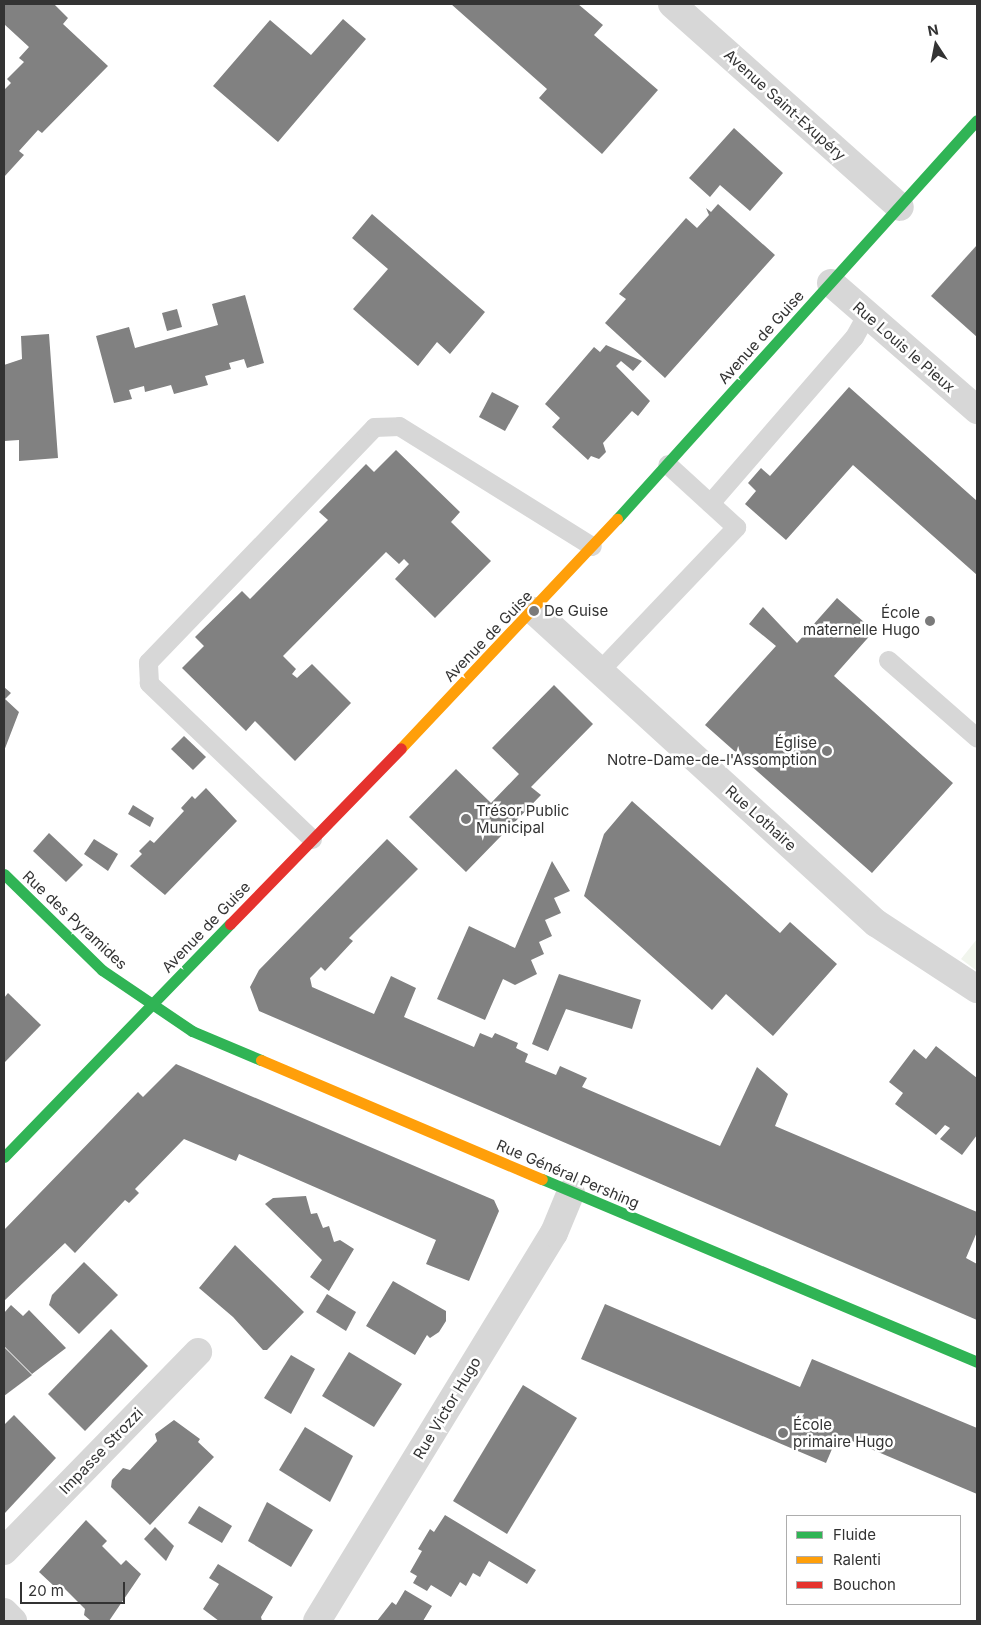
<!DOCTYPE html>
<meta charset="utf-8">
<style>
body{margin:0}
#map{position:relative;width:981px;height:1625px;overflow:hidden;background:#fff;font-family:Inter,sans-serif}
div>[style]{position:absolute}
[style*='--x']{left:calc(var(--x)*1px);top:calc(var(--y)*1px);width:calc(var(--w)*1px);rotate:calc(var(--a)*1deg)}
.green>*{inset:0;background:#f1f5ed}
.building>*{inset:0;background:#818181}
.lane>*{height:19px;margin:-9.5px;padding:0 9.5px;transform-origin:9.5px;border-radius:9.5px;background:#d7d7d7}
.street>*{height:28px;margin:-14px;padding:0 14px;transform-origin:14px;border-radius:14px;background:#d7d7d7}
.fast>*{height:11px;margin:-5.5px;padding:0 5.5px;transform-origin:5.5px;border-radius:5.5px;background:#30b455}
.slow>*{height:11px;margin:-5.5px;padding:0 5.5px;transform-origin:5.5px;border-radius:5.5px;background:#ff9f0a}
.jam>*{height:11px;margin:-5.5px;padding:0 5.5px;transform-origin:5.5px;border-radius:5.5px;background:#e5322d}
.dots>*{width:14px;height:14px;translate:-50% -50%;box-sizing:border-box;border:2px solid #fff;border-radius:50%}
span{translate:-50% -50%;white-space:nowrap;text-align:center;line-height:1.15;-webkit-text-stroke:5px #fff;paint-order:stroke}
.street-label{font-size:15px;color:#333}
.poi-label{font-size:15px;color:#333}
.left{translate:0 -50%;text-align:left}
.right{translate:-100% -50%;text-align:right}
.frame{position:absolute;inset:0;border:5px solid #333;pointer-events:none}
.legend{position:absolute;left:786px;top:1515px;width:175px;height:90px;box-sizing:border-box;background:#fff;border:1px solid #adadad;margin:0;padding:6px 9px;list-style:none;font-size:15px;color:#333}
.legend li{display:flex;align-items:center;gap:10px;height:25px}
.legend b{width:25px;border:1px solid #adadad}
.north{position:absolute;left:911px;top:20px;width:50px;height:50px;-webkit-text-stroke:4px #fff;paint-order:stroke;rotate:349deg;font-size:14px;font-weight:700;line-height:20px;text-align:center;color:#333}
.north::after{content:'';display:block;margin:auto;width:18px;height:22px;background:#333;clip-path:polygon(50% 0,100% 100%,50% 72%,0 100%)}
.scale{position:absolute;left:20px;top:1582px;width:105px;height:22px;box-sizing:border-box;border:2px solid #333;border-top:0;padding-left:6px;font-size:15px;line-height:18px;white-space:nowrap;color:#333;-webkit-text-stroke:4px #fff;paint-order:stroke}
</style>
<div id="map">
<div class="green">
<div style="clip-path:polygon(977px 939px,977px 971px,961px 959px)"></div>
</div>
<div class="building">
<div style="clip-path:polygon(4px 4px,54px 4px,68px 18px,63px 24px,108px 66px,42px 133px,38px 130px,19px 151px,24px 155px,4px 177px,4px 90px,11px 83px,7px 79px,24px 62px,19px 58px,29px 47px,4px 24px)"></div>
<div style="clip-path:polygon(451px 4px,578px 4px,603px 25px,594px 35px,658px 90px,602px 154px,539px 98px,547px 89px)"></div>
<div style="clip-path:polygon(343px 19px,366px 39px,278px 142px,213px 86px,270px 20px,311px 55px)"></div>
<div style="clip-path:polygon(734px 128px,783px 173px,750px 211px,720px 185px,710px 197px,689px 178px)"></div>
<div style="clip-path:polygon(718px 204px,775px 255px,665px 378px,605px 323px,626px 299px,619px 294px,686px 218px,697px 228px,709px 215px,706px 208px,711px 212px)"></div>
<div style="clip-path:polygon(372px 214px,485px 312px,450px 354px,437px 342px,418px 366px,353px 309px,388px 269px,352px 238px)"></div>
<div style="clip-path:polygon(977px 245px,977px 337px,931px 296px)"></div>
<div style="clip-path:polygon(245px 295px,264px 363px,247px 368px,244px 359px,229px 363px,231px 369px,205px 376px,208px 385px,174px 394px,171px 385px,145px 392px,144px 386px,129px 390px,132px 399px,114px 403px,96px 336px,129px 327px,135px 348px,218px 325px,212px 304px)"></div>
<div style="clip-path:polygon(177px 309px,182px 327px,167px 331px,162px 313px)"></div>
<div style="clip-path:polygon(49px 334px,58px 458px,19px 461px,19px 440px,4px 441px,4px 365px,22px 359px,21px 336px)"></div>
<div style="clip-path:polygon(606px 345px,642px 361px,633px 371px,621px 361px,616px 366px,650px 401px,638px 416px,632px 411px,603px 443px,606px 452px,599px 459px,591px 456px,588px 460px,552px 427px,560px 418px,545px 404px,594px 347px,600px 352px)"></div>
<div style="clip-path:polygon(849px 387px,977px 501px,977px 575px,853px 465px,786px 540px,745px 504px,756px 491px,748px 483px,761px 468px,770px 476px)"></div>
<div style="clip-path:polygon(492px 392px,519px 406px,505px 431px,479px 417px)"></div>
<div style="clip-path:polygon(396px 450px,460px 512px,451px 522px,491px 561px,435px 618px,395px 579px,409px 564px,404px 559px,399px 564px,386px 552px,283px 656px,296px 669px,292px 674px,297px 678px,312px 664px,351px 703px,295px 761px,255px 721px,246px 731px,182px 668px,204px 646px,195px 637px,242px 591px,250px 599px,328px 520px,319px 512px,366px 464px,374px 472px)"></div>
<div style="clip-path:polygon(837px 598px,874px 631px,834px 676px,953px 783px,872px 873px,705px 725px,776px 646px,749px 624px,763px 607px,797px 643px)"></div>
<div style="clip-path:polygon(554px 685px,593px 724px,531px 787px,541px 795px,466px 872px,409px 817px,456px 769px,491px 803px,519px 774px,492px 748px)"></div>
<div style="clip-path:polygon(4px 687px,11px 693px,5px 699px,19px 712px,4px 751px)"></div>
<div style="clip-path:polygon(184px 736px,206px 757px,193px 770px,171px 749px)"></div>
<div style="clip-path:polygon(206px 788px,237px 821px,165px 895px,130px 866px,142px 854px,139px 851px,150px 840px,154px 843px,184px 811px,181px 808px,192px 796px,195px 799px)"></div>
<div style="clip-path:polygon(632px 801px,780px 933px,790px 922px,837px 964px,773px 1036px,726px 994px,712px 1010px,584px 896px,604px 834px)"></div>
<div style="clip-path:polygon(133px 805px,154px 818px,150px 827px,128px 814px)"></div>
<div style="clip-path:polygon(49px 833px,83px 865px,66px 882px,33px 851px)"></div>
<div style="clip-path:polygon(94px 839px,118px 854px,108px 871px,84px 854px)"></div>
<div style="clip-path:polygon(387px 839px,418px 869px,349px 938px,353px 941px,325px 971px,321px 967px,310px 978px,312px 987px,374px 1014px,391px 976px,416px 988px,404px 1017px,474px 1047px,480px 1033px,492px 1038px,495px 1033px,518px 1043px,516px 1048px,528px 1054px,525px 1062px,556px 1075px,560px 1066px,587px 1078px,582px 1087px,720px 1146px,757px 1067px,788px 1094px,775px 1126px,977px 1212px,977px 1232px,966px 1258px,977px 1264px,977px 1320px,259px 1011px,250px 987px,259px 970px)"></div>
<div style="clip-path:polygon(552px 861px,570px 891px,554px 898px,561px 913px,545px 920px,552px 936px,539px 942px,544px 954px,531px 960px,537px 974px,515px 985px,503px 979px,485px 1020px,437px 999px,469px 926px,515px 948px)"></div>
<div style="clip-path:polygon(559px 974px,641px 1000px,632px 1029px,566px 1009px,548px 1051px,532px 1044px)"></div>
<div style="clip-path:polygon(8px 993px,41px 1025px,4px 1063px,4px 998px)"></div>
<div style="clip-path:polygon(936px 1046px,977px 1078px,977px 1135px,962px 1155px,940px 1139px,950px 1128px,945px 1125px,936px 1135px,895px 1104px,903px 1093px,889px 1082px,914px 1049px,926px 1059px)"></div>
<div style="clip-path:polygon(176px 1064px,494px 1200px,499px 1211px,469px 1281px,426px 1264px,436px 1240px,239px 1154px,236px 1161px,184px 1139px,135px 1189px,139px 1193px,129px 1203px,125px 1200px,75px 1253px,65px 1243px,4px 1301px,4px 1230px,138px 1092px,143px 1097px)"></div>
<div style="clip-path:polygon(306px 1196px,311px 1214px,317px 1213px,323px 1228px,329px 1226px,334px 1242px,340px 1240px,354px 1249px,329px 1291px,310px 1277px,322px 1260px,265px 1204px,273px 1198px)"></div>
<div style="clip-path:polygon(235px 1245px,304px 1312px,267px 1350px,263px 1350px,233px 1317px,199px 1288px)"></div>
<div style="clip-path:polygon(84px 1262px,118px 1295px,79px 1334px,49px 1305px,52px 1295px)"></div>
<div style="clip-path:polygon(393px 1281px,446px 1311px,446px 1321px,439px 1332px,430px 1338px,427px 1335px,415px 1355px,366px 1326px)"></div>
<div style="clip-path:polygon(327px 1294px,356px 1312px,346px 1331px,316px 1312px)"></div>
<div style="clip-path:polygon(605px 1304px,800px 1387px,812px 1359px,977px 1428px,977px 1494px,838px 1435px,826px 1463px,581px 1359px)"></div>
<div style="clip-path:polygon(11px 1305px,23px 1316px,29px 1310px,66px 1348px,32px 1374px,4px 1346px,4px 1313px)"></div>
<div style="clip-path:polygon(111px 1329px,148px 1366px,85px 1431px,48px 1394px)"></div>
<div style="clip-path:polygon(4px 1347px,32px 1375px,4px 1396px)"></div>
<div style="clip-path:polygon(349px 1352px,402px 1384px,374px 1427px,322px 1396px)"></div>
<div style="clip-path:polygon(291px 1355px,315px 1369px,291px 1414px,264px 1398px)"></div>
<div style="clip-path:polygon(523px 1385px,577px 1418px,507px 1534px,453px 1501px)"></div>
<div style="clip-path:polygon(14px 1415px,56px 1458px,4px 1514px,4px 1425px)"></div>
<div style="clip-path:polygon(174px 1420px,200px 1439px,198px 1442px,214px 1457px,150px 1525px,111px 1487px,112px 1480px,123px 1468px,130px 1470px,157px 1441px,155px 1434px)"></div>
<div style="clip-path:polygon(305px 1427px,353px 1456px,330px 1502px,279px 1470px)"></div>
<div style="clip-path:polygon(267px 1502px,313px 1530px,291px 1567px,248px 1541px)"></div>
<div style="clip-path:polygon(199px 1506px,232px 1526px,222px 1543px,188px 1523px)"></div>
<div style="clip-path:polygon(445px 1515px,536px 1570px,527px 1584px,489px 1561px,480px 1577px,473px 1573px,466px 1586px,460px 1582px,451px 1597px,431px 1585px,427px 1591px,413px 1583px,417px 1576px,410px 1572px,422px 1551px,418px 1549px,430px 1529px,434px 1532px)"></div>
<div style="clip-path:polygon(86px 1520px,107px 1541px,102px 1546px,121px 1565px,126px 1560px,141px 1574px,109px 1621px,91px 1621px,84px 1615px,85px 1609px,60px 1584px,54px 1586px,39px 1572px)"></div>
<div style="clip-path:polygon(155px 1527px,174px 1546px,166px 1561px,144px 1539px)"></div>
<div style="clip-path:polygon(218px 1564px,273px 1597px,261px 1617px,262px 1621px,219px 1621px,203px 1609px,219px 1584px,209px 1578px)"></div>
<div style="clip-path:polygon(405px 1590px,432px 1606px,423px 1621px,377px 1621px,392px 1602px,396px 1605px)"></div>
</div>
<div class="lane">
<div style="--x:710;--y:503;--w:220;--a:-49.1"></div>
<div style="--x:854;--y:337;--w:26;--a:-61"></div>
<div style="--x:888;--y:660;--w:118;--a:41.2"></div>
<div style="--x:599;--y:671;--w:199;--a:-46.4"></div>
<div style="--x:736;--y:527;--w:93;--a:-137.6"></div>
<div style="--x:312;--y:839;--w:226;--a:-136.3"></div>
<div style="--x:149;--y:683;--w:21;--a:-93"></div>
<div style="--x:148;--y:662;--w:326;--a:-46.1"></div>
<div style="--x:374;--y:427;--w:25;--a:-2"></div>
<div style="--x:399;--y:426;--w:227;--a:31.9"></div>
</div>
<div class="street">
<div style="--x:672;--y:4;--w:305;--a:41.7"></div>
<div style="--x:831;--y:283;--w:194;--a:41"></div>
<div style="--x:534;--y:611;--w:463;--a:42.4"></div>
<div style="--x:876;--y:923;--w:121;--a:33.2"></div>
<div style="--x:4;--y:1551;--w:278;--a:-45.7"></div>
<div style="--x:4;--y:1612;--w:13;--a:45"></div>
<div style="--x:317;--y:1621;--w:455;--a:-58.6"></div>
<div style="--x:554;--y:1233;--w:44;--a:-67.5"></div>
</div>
<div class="fast">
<div style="--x:617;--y:519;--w:537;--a:-47.94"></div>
<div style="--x:4;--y:874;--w:137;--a:44.4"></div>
<div style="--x:102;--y:970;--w:109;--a:34.1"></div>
<div style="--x:192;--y:1031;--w:75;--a:22.8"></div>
<div style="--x:4;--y:1157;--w:325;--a:-45.9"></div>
<div style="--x:542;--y:1179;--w:472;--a:22.8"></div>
</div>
<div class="slow">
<div style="--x:401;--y:748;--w:315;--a:-46.7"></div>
<div style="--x:261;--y:1060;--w:305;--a:23"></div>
</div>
<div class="jam">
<div style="--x:230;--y:924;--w:245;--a:-45.8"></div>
</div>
<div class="dots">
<div style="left:534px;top:611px;background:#7a7a7a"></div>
<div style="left:930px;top:621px;background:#7a7a7a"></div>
<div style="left:827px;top:751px;background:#7a7a7a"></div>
<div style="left:466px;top:819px;background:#7a7a7a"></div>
<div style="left:783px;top:1433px;background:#7a7a7a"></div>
</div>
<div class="street-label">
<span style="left:785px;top:105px;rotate:42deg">Avenue Saint-Exupéry</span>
<span style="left:761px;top:337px;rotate:-48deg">Avenue de Guise</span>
<span style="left:904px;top:347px;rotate:41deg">Rue Louis le Pieux</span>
<span style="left:488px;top:636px;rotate:-46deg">Avenue de Guise</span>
<span style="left:761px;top:818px;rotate:42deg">Rue Lothaire</span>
<span style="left:75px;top:920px;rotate:43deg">Rue des Pyramides</span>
<span style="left:206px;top:927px;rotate:-46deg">Avenue de Guise</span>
<span style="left:568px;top:1174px;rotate:23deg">Rue Général Pershing</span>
<span style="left:447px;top:1408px;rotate:-59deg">Rue Victor Hugo</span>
<span style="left:101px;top:1451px;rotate:-46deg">Impasse Strozzi</span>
</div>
<div class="poi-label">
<span class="left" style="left:544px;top:611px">De Guise</span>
<span class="right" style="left:920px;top:621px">École<br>maternelle Hugo</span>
<span class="right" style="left:817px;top:751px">Église<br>Notre-Dame-de-l'Assomption</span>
<span class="left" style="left:476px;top:819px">Trésor Public<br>Municipal</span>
<span class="left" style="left:793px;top:1433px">École<br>primaire Hugo</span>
</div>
<div class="frame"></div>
<ul class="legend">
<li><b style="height:6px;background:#30b455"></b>Fluide</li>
<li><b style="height:6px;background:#ff9f0a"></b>Ralenti</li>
<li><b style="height:6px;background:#e5322d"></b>Bouchon</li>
</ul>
<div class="north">N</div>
<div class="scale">20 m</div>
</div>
